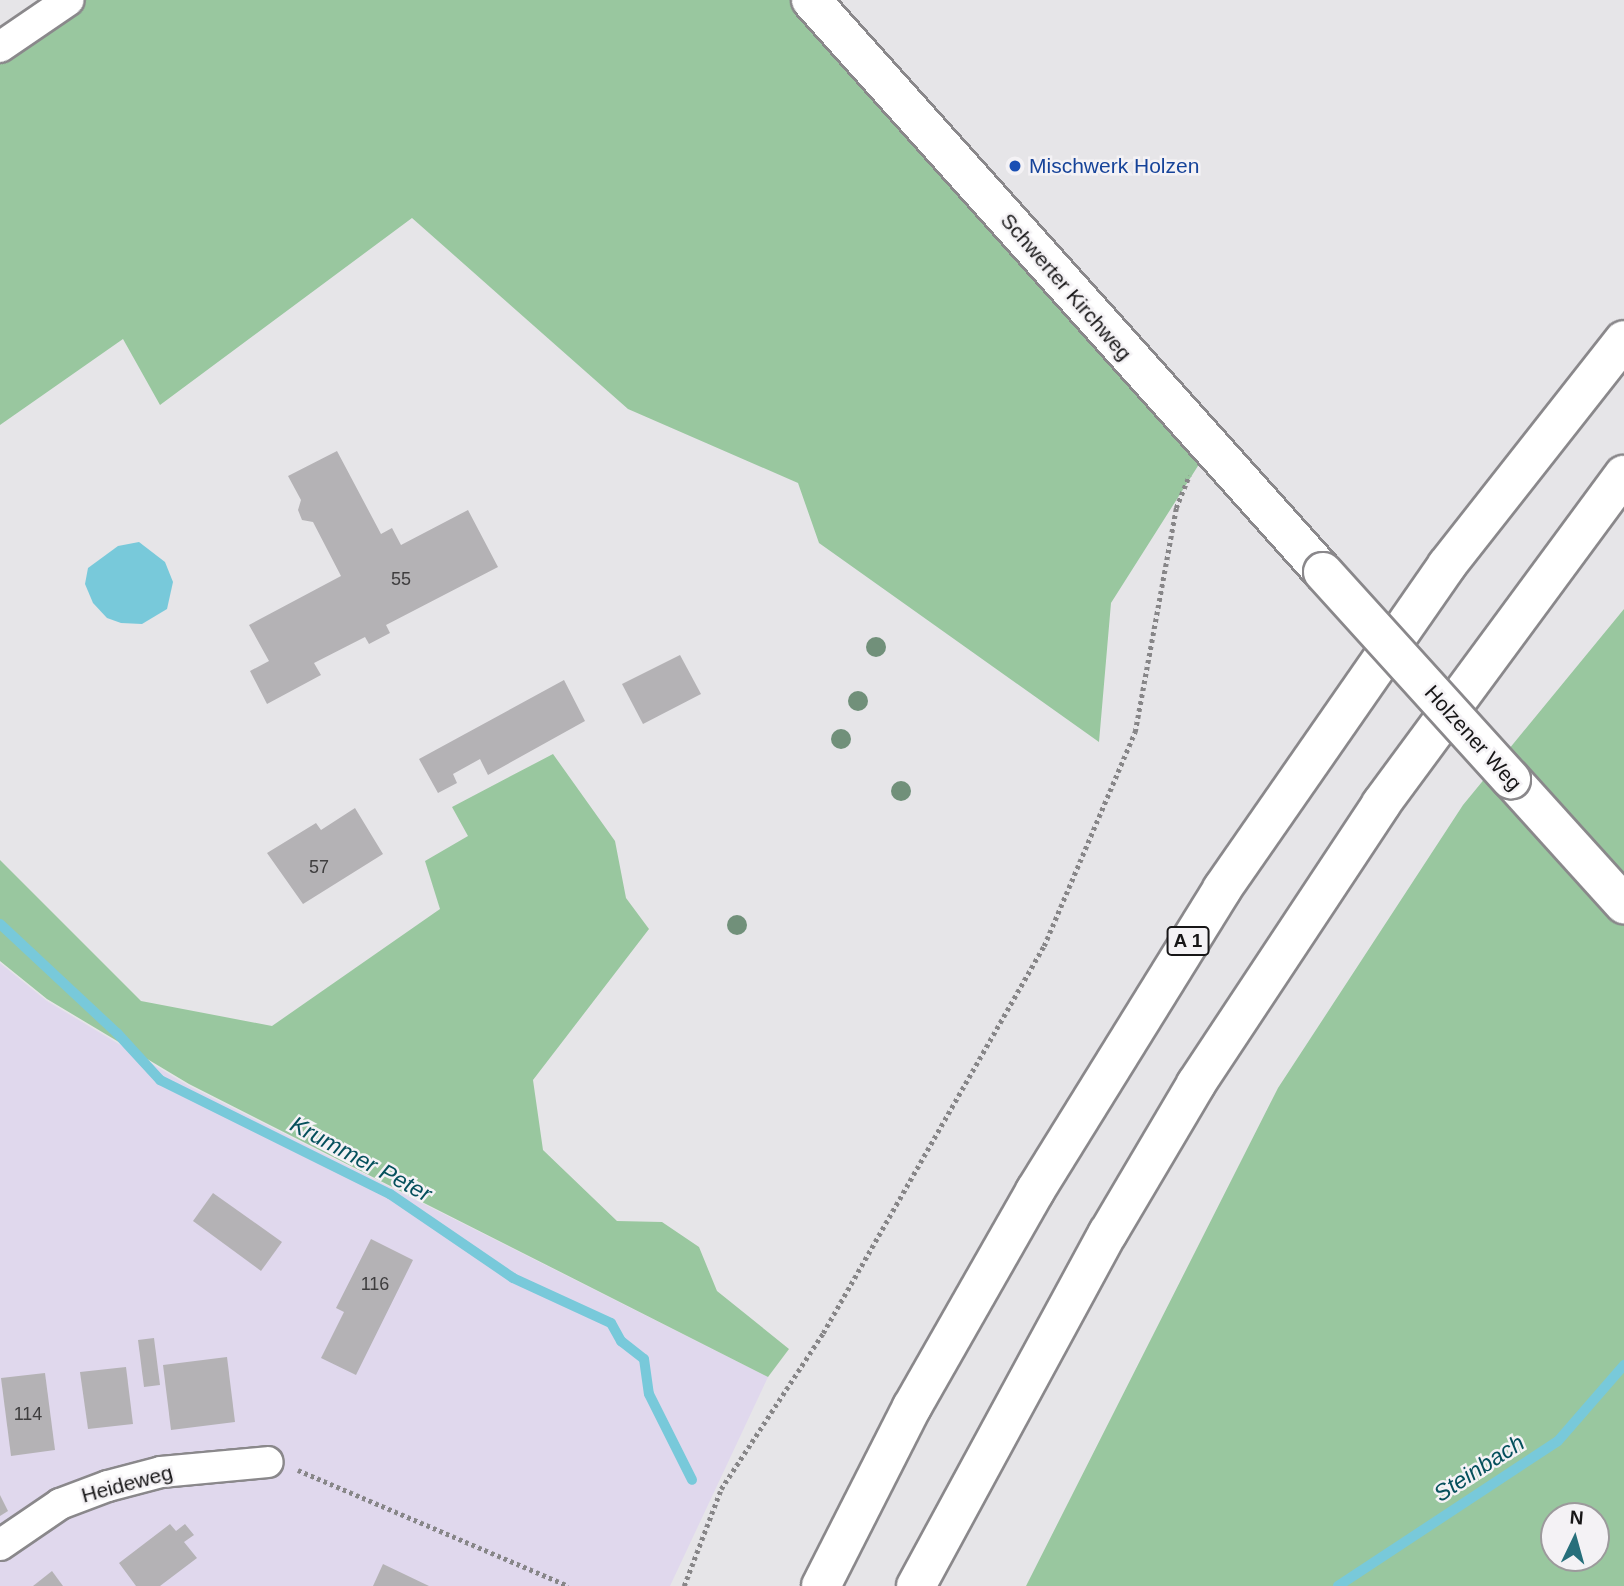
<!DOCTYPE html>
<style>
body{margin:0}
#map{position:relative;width:1624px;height:1586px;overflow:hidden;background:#e6e5e8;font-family:Arial,sans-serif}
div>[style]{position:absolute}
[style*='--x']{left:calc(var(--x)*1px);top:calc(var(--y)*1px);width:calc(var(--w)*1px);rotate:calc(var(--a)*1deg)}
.industrial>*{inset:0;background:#e0d8ed}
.green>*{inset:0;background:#99c79f}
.water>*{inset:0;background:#78c9da}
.stream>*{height:10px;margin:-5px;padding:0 5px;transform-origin:5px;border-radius:5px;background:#78c9da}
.building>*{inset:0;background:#b4b2b5}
.path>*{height:4.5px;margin-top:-2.25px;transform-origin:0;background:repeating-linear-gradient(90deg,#878688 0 3.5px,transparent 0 7px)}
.roads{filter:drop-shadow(2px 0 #8a888b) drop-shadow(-2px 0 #8a888b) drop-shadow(0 2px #8a888b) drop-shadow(0 -2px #8a888b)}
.minor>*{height:30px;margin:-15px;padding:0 15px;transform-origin:15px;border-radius:15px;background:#fff}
.secondary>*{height:38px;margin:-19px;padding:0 19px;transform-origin:19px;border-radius:19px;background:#fff}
.motorway>*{height:38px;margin:-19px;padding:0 19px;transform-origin:19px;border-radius:19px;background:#fff}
.bridges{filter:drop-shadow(2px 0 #8a888b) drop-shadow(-2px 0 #8a888b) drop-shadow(0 2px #8a888b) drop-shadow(0 -2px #8a888b)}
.secondary-bridge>*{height:38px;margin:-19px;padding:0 19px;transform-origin:19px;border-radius:19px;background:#fff}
.trees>*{width:20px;height:20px;margin:-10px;border-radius:50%;background:#71907a}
.dots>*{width:19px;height:19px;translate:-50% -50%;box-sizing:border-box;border:4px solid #f4f2f5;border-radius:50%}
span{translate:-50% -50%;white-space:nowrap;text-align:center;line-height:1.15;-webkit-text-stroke:5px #f4f2f5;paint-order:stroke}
.number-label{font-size:18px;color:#3e3d3e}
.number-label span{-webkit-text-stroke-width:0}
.shield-label span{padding:2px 5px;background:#f4f2f5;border:2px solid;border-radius:5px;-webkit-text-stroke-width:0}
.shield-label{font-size:19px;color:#171617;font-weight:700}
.transit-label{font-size:21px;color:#164399}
.left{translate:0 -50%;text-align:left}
.street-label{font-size:21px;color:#171617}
.water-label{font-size:23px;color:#05505c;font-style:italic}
.north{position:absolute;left:1540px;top:1502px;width:70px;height:70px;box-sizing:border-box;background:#f4f2f5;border:2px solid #9c9a9c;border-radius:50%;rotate:5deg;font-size:19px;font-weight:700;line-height:28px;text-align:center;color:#171617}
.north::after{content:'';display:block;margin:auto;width:24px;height:32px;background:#276f7b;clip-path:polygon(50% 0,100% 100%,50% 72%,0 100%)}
</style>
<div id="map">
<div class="industrial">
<div style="clip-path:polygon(0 963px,47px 1001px,189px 1086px,768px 1377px,670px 1586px,0 1586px)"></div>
</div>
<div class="green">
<div style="clip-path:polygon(69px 0,811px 0,1210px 447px,1111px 603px,1099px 742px,819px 543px,798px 483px,628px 409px,412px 218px,160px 405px,123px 339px,0 425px,0 47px)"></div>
<div style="clip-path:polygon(evenodd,1624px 609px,1624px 1586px,1026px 1586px,1278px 1088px,1463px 805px,1624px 609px,1554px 1516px,1596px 1516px,1596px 1558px,1554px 1558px,1554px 1516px)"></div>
<div style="clip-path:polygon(553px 754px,615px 841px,626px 898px,649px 929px,533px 1080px,543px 1150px,617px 1221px,662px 1222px,699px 1247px,717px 1291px,789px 1349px,768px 1377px,189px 1084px,47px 999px,0 961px,0 860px,141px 1001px,272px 1026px,440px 909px,425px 861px,468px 836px,452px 807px)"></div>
</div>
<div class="water">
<div style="clip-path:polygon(139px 542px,165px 562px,173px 582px,167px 609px,142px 624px,121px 623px,107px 618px,93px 603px,85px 584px,88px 568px,118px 546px)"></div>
</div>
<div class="stream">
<div style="--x:0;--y:924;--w:160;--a:43"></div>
<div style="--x:117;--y:1033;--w:64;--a:47.5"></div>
<div style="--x:160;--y:1080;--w:257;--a:26.4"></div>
<div style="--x:390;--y:1194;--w:149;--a:34.3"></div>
<div style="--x:513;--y:1278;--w:108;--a:24.7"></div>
<div style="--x:611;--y:1323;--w:21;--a:61"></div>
<div style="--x:621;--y:1341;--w:29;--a:38"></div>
<div style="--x:644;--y:1359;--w:35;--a:82"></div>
<div style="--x:649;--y:1394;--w:96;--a:63.4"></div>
<div style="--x:1338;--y:1586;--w:263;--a:-33.4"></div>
<div style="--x:1558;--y:1441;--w:101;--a:-49"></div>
</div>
<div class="building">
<div style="clip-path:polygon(337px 451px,381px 534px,392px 528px,401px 545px,468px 510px,498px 567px,386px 625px,390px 633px,369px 644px,365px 637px,314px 663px,321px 675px,267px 704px,250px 671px,269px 661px,249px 625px,341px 576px,313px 522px,302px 520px,298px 510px,301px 500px,288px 476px)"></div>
<div style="clip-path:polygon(680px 655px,701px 694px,643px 724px,622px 684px)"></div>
<div style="clip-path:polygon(564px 680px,585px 721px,488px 775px,480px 759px,453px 774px,457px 783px,438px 793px,419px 759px)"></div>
<div style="clip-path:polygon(355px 808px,383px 854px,303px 904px,267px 853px,316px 823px,321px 830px)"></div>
<div style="clip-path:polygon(213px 1193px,282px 1242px,261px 1271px,193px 1221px)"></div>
<div style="clip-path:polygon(371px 1239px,413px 1260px,356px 1375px,321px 1358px,344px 1312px,336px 1308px)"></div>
<div style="clip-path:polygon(154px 1338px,160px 1385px,144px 1387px,138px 1340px)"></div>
<div style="clip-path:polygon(227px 1357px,235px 1422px,171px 1430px,163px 1365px)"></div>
<div style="clip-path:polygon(126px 1367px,133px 1424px,88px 1429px,80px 1372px)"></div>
<div style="clip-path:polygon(45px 1373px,55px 1450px,11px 1456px,1px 1378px)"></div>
<div style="clip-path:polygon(0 1495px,8px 1511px,0 1516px)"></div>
<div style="clip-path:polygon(170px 1524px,176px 1531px,185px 1524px,194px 1535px,184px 1542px,197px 1558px,160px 1586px,136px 1586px,119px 1563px)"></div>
<div style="clip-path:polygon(383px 1564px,429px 1586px,373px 1586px)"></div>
<div style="clip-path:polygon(52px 1571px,63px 1586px,33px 1586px)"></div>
</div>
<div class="path">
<div style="--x:298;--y:1470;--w:294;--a:23.2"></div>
<div style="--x:684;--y:1586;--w:104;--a:-69.1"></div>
<div style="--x:721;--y:1489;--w:186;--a:-56.8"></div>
<div style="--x:823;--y:1333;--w:446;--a:-60.3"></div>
<div style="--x:1044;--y:946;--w:233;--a:-67"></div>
<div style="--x:1135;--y:732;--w:228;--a:-79.6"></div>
<div style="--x:1176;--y:508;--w:35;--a:-68"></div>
</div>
<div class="roads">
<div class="minor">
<div style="--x:0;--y:47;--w:83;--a:-34.3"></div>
<div style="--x:0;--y:1545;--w:73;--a:-34.3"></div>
<div style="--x:60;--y:1504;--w:51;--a:-20.6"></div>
<div style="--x:108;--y:1486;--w:55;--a:-14.8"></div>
<div style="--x:161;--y:1472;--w:107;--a:-5.3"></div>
</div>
<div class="secondary">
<div style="--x:811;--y:0;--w:768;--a:48.17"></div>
<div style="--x:1511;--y:779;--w:169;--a:47.9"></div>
</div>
<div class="motorway">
<div style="--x:821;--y:1586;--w:201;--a:-63.1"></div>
<div style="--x:912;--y:1407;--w:249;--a:-60.3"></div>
<div style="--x:1035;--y:1191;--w:355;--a:-58.2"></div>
<div style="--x:1222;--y:889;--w:394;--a:-55.2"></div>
<div style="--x:1447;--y:565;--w:286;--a:-51.8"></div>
<div style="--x:916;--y:1586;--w:402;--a:-61.5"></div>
<div style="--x:1108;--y:1233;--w:173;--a:-59.4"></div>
<div style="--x:1196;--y:1084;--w:336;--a:-56.5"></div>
<div style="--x:1381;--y:804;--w:409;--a:-53.6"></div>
</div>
</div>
<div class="bridges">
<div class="secondary-bridge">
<div style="--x:1323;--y:572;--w:280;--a:47.8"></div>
</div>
</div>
<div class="trees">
<div style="left:876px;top:647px"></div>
<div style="left:858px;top:701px"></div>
<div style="left:841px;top:739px"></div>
<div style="left:901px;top:791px"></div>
<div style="left:737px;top:925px"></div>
</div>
<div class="dots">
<div style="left:1015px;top:166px;background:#1a4fb4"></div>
</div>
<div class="number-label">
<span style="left:401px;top:579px">55</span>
<span style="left:319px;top:867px">57</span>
<span style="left:375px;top:1284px">116</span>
<span style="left:28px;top:1414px">114</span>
</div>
<div class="shield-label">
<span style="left:1188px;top:941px">A 1</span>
</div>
<div class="transit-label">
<span class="left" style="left:1029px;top:166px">Mischwerk Holzen</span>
</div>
<div class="street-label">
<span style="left:1066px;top:287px;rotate:49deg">Schwerter Kirchweg</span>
<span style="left:1473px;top:738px;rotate:48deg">Holzener Weg</span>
<span style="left:127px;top:1484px;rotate:-15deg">Heideweg</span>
</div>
<div class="water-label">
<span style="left:361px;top:1159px;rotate:28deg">Krummer Peter</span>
<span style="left:1479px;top:1468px;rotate:-33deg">Steinbach</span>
</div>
<div class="north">N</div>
</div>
